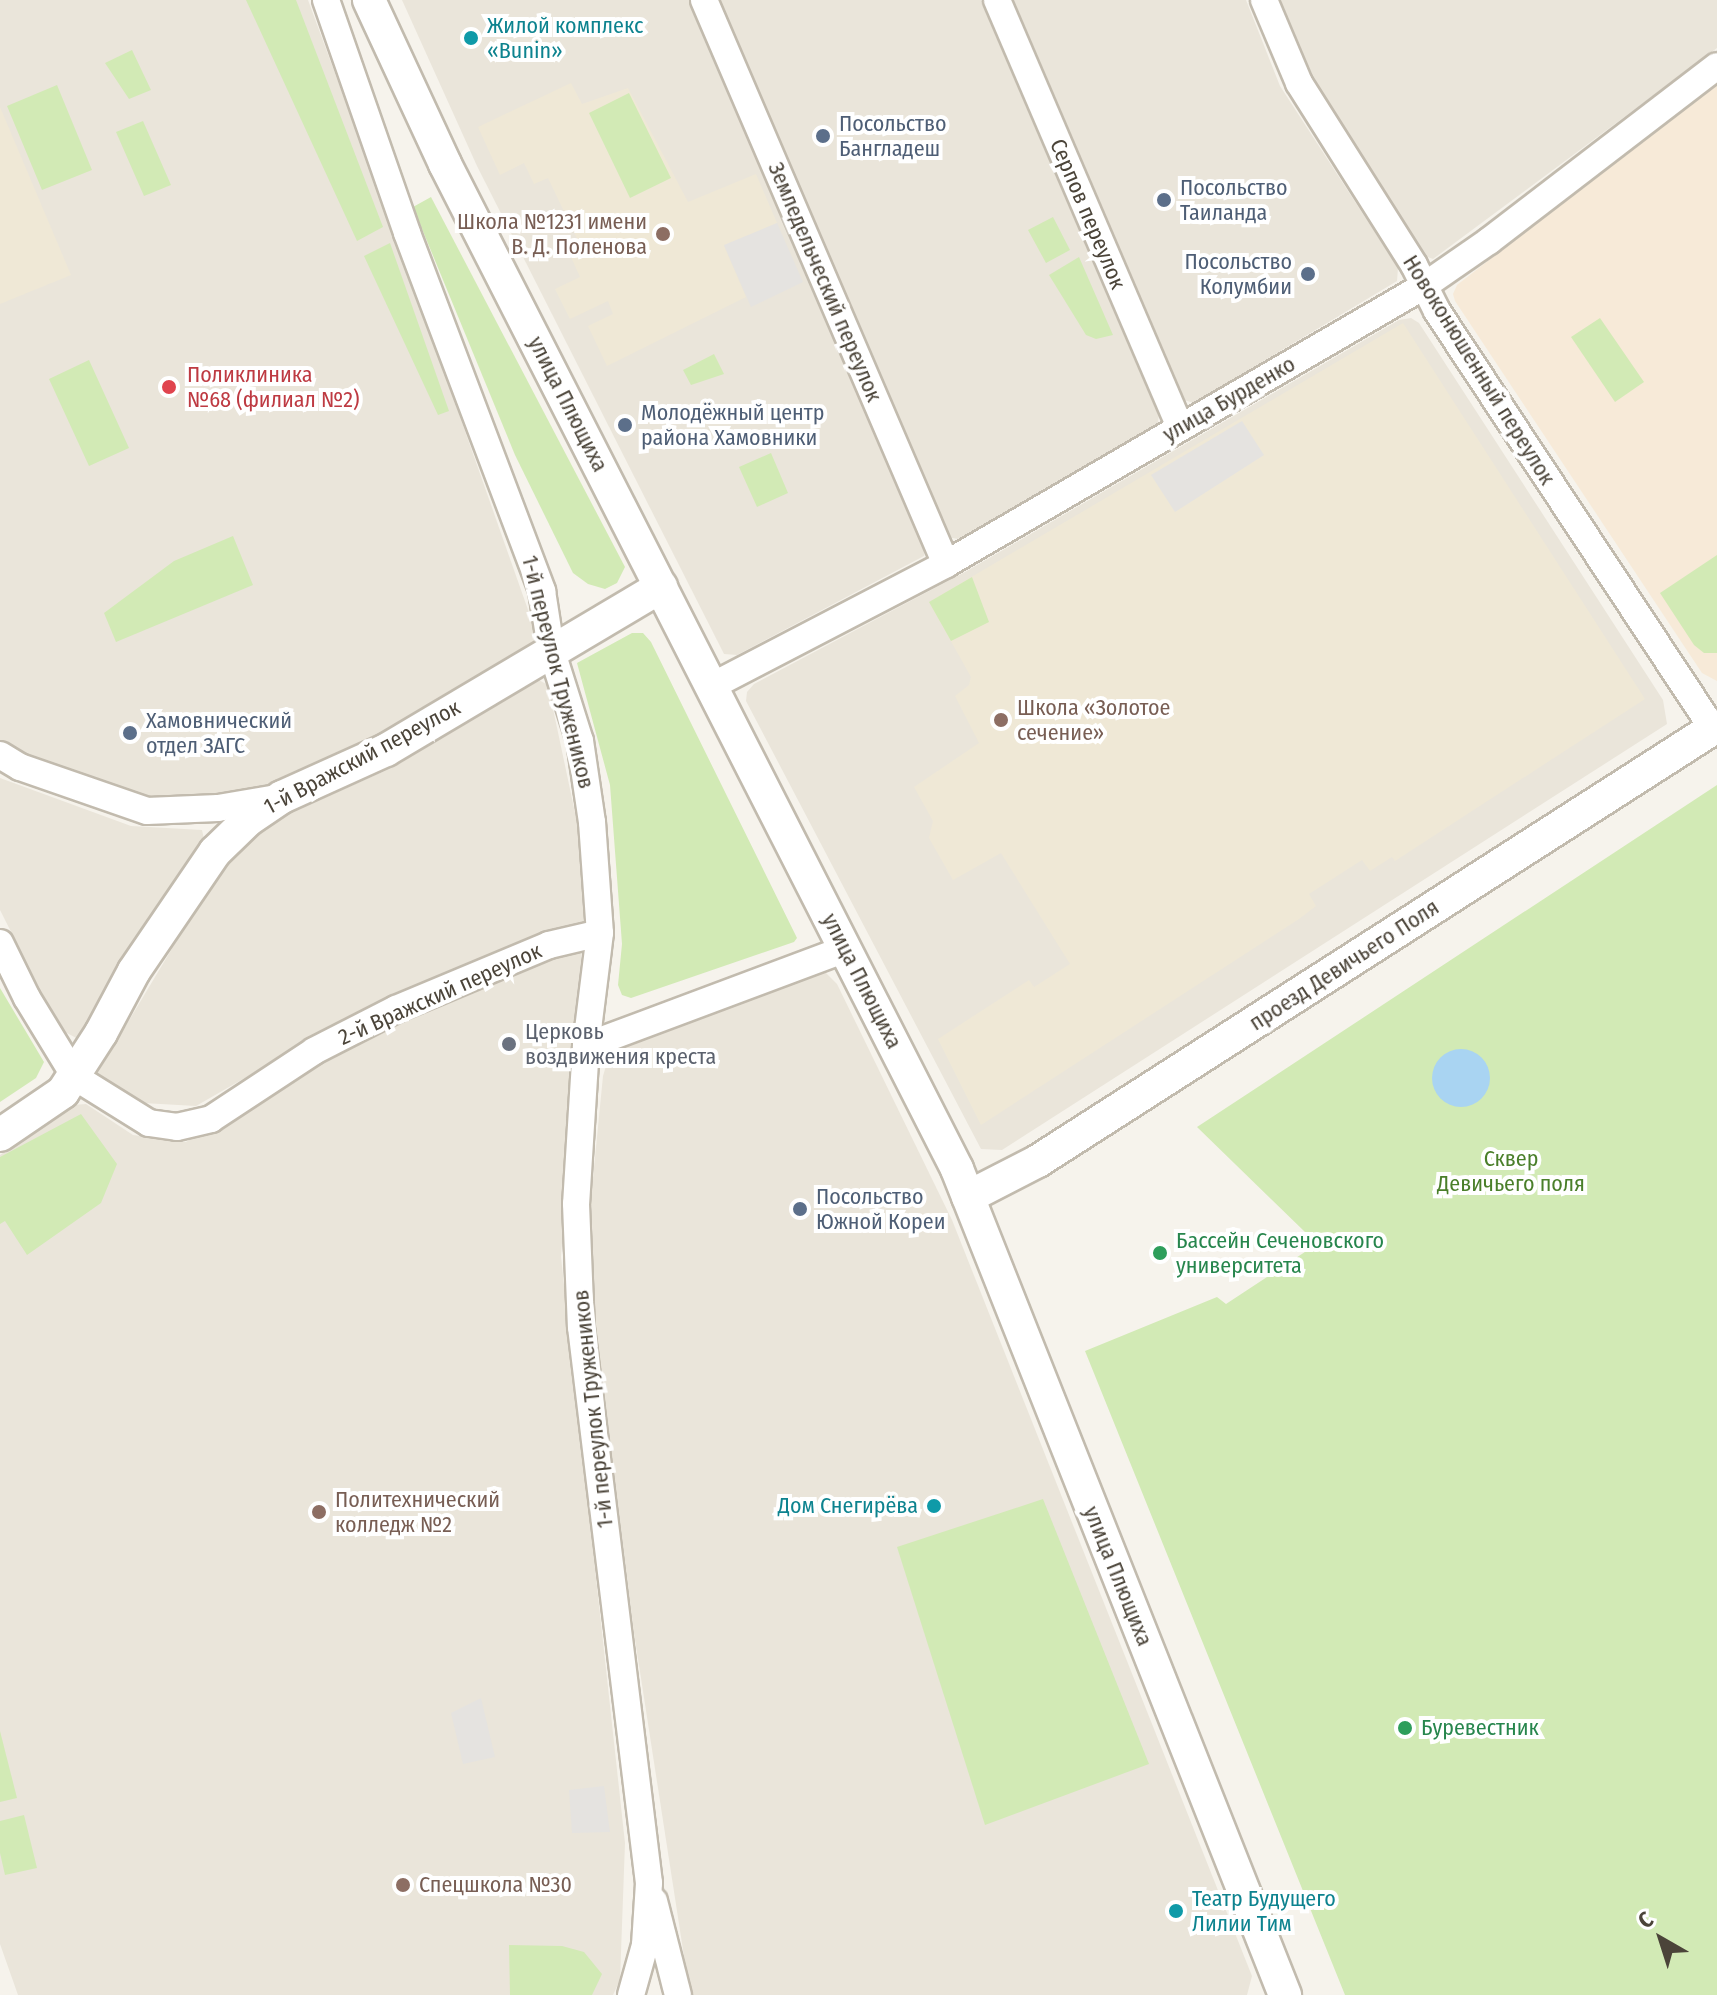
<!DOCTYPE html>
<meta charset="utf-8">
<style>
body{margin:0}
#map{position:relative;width:1717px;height:1995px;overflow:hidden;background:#f6f3ec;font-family:"Fira Sans Condensed",sans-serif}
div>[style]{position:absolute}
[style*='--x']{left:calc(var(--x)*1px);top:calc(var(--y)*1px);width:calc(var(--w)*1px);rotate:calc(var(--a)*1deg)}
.residential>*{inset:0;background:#eae5da}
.commercial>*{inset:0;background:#f7ead8}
.education>*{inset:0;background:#efe8d6}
.green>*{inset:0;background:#d2eab5}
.parking>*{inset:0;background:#e5e3e0}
.water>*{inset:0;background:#a9d4f2}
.round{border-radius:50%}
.roads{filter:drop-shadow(2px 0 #c2bbae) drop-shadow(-2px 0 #c2bbae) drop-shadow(0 2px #c2bbae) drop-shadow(0 -2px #c2bbae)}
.minor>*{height:26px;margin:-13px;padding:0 13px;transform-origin:13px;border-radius:13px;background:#fff}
.tertiary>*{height:32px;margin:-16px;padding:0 16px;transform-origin:16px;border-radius:16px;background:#fff}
.dots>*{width:22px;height:22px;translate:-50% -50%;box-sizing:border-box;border:4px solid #fff;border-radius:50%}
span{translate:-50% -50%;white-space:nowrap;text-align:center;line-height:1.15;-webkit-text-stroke:8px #fff;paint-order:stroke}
.culture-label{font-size:22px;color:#0d838f}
.left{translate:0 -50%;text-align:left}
.right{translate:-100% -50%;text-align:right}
.service-label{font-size:22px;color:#4e5e75}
.street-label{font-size:22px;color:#4b4439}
.education-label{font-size:22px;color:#785e54}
.health-label{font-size:22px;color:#be3a42}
.worship-label{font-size:22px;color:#5b616d}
.park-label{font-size:22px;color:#4a7f2a}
.leisure-label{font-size:22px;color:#27864d}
.north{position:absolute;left:1621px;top:1899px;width:80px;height:80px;-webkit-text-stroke:6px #fff;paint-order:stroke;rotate:321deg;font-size:22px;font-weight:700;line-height:32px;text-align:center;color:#4b4439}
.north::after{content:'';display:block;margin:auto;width:28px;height:36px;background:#4b4439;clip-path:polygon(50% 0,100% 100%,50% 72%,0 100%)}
</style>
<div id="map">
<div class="residential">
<div style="clip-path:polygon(0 0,308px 0,428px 326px,533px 624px,536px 644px,367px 745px,297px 779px,254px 792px,183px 801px,137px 800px,0 746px)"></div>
<div style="clip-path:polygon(402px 0,691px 0,926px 545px,924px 556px,737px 655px,724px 654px,477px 166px)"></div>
<div style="clip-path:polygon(716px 0,981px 0,1159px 412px,1158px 423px,958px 539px,947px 537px)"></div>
<div style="clip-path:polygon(1012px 0,1246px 0,1280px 86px,1398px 268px,1397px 281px,1194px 403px,1184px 400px)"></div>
<div style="clip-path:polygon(1278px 0,1717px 0,1717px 48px,1433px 259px,1425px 256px,1358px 156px,1300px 52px)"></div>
<div style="clip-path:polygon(1411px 318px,1419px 323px,1663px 700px,1667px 724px,1002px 1150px,981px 1149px,746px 701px,747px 692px,754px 684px,965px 572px,1399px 320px)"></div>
<div style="clip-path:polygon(535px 678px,548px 685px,578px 827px,590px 923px,351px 1017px,196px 1106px,143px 1103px,97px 1074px,228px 855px,269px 822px,394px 767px)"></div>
<div style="clip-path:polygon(0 778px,131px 826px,202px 830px,204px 839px,80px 1040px,65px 1032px,51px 1011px,0 910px)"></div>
<div style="clip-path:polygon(582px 948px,561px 1257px,625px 1843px,620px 1980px,613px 1995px,18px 1995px,0 1944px,0 1155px,73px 1105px,86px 1104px,133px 1135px,186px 1142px,375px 1027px)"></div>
<div style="clip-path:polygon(825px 972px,837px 984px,952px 1220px,1252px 1976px,1247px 1995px,690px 1995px,634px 1633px,596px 1327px,591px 1198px,603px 1076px,612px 1046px,807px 973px)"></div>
</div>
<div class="commercial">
<div style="clip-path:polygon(1717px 82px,1717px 681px,1702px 673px,1455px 301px,1453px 294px,1457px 285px)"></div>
</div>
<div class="education">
<div style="clip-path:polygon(571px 83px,582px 104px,628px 88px,688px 202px,756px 174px,777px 223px,724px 246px,746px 297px,607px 366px,588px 326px,613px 314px,608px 301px,570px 319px,555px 289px,580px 277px,570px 255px,582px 249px,548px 178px,534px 184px,524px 163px,500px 175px,478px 127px)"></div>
<div style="clip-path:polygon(0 107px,71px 275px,0 304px)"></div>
<div style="clip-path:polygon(1403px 323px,1645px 699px,1395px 861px,1392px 857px,1370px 871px,1362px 860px,1309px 894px,1316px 906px,1299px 919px,981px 1125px,938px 1039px,1029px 980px,1034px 987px,1070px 964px,1001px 853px,953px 880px,929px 838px,933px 821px,914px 787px,979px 743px,955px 696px,969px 685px,971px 677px,929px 602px)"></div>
</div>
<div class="green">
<div style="clip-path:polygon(246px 0,296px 0,383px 227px,357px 241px)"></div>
<div style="clip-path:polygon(132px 50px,151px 90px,129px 99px,105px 63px)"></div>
<div style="clip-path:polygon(57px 85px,92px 170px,42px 190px,7px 106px)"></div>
<div style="clip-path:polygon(629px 93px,671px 178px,630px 198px,589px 113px)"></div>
<div style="clip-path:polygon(143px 121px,171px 185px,144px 196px,116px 132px)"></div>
<div style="clip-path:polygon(431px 197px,625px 567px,617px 583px,605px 589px,588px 584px,573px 573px,515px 455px,413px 207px)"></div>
<div style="clip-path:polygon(1053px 217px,1070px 250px,1046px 263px,1028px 230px)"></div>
<div style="clip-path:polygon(390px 243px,449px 411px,438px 415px,364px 256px)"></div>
<div style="clip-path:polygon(1079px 257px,1113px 335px,1096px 339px,1086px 335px,1049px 275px)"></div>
<div style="clip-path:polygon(1600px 318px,1644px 382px,1615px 402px,1571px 337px)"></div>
<div style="clip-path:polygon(714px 354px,724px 374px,691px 385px,683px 370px)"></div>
<div style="clip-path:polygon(89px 360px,129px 448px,89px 466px,49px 379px)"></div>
<div style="clip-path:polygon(771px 453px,788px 493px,757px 507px,739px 467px)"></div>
<div style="clip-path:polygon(233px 536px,253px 585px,116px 642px,104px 613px,174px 561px)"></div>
<div style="clip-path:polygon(1717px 555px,1717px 653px,1704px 653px,1694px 645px,1660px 593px)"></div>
<div style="clip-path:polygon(972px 577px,989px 622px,951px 641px,929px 602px)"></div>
<div style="clip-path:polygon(632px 633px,643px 633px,651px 642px,797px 938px,794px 942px,631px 998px,622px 995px,618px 985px,622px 944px,610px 785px,577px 663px)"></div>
<div style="clip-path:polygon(1717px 785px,1717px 1995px,1345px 1995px,1085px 1351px,1217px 1297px,1226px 1304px,1314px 1246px,1305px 1232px,1197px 1127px)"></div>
<div style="clip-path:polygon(0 988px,44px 1062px,36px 1078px,0 1102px)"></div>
<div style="clip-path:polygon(81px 1114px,117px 1164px,101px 1203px,27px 1255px,5px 1221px,0 1224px,0 1157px)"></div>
<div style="clip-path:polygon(1043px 1499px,1149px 1764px,985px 1825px,897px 1547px)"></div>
<div style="clip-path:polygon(0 1731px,17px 1798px,0 1802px)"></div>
<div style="clip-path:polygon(24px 1815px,37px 1868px,5px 1875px,0 1853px,0 1821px)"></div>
<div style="clip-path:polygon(509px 1945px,562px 1946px,584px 1952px,602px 1974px,592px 1995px,510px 1995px)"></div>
</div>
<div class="parking">
<div style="clip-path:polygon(777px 223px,803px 282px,751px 307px,724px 245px)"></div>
<div style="clip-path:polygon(1242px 421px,1264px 455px,1175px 512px,1151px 475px)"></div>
<div style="clip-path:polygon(481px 1698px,495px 1757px,463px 1764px,451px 1713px)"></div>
<div style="clip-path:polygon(604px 1786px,610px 1832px,572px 1833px,569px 1790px)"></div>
</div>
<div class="water">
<div class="round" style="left:1432px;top:1049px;width:58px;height:58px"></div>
</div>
<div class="roads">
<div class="minor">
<div style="--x:326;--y:0;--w:247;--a:70.8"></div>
<div style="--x:407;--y:233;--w:383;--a:69.3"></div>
<div style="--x:542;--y:591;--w:59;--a:81.2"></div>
<div style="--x:551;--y:649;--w:96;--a:72.5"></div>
<div style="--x:580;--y:741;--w:82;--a:81.6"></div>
<div style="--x:592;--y:822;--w:111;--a:85.9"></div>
<div style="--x:600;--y:933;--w:114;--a:97.1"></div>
<div style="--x:586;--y:1046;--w:158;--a:93.6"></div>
<div style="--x:576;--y:1204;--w:123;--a:87.7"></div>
<div style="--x:581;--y:1327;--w:560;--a:83.03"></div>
<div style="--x:649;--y:1883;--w:62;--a:93.7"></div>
<div style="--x:645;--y:1945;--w:52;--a:105.6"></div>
<div style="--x:704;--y:0;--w:614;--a:66.78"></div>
<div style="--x:997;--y:0;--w:465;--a:66.8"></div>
<div style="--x:1264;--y:0;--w:90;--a:67.1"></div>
<div style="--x:1299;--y:83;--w:215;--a:57.7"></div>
<div style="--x:1414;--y:265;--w:51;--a:63.4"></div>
<div style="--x:1437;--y:311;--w:501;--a:56.56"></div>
<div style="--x:712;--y:686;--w:264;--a:-27.5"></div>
<div style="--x:946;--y:564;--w:553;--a:-30.18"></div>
<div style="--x:1424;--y:286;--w:79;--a:-34.7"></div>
<div style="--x:1489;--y:241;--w:287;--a:-37.5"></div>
<div style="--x:0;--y:755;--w:23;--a:31"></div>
<div style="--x:20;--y:767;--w:134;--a:19.1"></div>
<div style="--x:147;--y:811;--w:71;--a:-2.4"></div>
<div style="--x:218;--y:808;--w:61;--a:-9.5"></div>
<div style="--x:0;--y:943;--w:61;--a:63.9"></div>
<div style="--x:27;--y:998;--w:92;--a:58.7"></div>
<div style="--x:75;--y:1077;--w:87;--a:31.9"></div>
<div style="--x:149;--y:1123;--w:28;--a:8"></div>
<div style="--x:177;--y:1127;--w:35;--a:-13"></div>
<div style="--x:211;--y:1119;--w:123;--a:-33.4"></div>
<div style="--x:314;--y:1051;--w:92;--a:-27.1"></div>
<div style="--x:396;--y:1009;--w:166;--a:-22.7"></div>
<div style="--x:549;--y:945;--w:52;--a:-13.2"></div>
<div style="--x:586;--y:1046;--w:277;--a:-20.5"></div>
<div style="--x:654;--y:1901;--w:97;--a:75.7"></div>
</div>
<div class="tertiary">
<div style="--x:369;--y:0;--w:181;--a:65.1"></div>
<div style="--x:445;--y:164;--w:1128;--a:63"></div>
<div style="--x:957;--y:1169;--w:889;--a:68.34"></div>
<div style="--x:0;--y:1135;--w:76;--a:-34.3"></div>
<div style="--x:63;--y:1092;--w:70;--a:-57.2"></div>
<div style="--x:101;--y:1033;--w:70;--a:-62"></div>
<div style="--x:134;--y:971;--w:144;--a:-55.8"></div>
<div style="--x:215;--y:852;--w:46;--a:-44.1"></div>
<div style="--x:248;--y:820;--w:41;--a:-34.1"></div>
<div style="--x:282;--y:797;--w:114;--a:-24.3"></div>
<div style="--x:386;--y:750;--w:320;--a:-30.7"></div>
<div style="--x:968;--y:1197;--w:79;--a:-27.2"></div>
<div style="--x:1038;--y:1161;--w:806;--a:-32.65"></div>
</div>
</div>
<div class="dots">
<div style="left:471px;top:38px;background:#0f9aa8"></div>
<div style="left:823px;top:136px;background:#5c6f8a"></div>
<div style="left:1164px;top:200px;background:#5c6f8a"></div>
<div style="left:663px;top:234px;background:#8d6e63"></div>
<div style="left:1308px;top:274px;background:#5c6f8a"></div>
<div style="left:169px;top:387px;background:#e0444e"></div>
<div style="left:625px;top:425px;background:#5c6f8a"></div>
<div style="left:1001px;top:720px;background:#8d6e63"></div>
<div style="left:130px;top:733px;background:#5c6f8a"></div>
<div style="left:509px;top:1044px;background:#6b7280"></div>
<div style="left:800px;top:1209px;background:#5c6f8a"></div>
<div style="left:1160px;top:1253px;background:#2e9e5b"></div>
<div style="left:934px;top:1506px;background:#0f9aa8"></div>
<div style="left:319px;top:1512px;background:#8d6e63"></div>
<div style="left:1405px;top:1728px;background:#2e9e5b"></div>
<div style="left:403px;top:1885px;background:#8d6e63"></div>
<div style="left:1176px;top:1911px;background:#0f9aa8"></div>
</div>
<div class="culture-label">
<span class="left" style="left:487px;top:38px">Жилой комплекс<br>«Bunin»</span>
<span class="right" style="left:918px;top:1506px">Дом Снегирёва</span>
<span class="left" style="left:1192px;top:1911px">Театр Будущего<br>Лилии Тим</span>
</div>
<div class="service-label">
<span class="left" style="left:839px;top:136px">Посольство<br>Бангладеш</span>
<span class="left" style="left:1180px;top:200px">Посольство<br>Таиланда</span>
<span class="right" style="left:1292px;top:274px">Посольство<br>Колумбии</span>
<span class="left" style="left:641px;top:425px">Молодёжный центр<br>района Хамовники</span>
<span class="left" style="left:146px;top:733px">Хамовнический<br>отдел ЗАГС</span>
<span class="left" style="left:816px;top:1209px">Посольство<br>Южной Кореи</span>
</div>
<div class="street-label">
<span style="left:1088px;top:214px;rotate:67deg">Серпов переулок</span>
<span style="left:825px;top:282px;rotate:67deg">Земледельческий переулок</span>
<span style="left:1479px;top:370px;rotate:58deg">Новоконюшенный переулок</span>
<span style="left:1229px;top:399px;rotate:-30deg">улица Бурденко</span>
<span style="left:568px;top:404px;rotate:63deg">улица Плющиха</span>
<span style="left:558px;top:672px;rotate:76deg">1-й переулок Тружеников</span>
<span style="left:362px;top:757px;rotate:-28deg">1-й Вражский переулок</span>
<span style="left:1344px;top:965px;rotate:-33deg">проезд Девичьего Поля</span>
<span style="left:862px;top:981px;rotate:63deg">улица Плющиха</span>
<span style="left:440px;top:994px;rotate:-24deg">2-й Вражский переулок</span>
<span style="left:593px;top:1409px;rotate:-96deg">1-й переулок Тружеников</span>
<span style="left:1118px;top:1576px;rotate:68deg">улица Плющиха</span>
</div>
<div class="education-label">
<span class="right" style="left:647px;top:234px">Школа №1231 имени<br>В. Д. Поленова</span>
<span class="left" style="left:1017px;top:720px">Школа «Золотое<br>сечение»</span>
<span class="left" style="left:335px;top:1512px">Политехнический<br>колледж №2</span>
<span class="left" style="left:419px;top:1885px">Спецшкола №30</span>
</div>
<div class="health-label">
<span class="left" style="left:187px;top:387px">Поликлиника<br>№68 (филиал №2)</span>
</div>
<div class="worship-label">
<span class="left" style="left:525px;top:1044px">Церковь<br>воздвижения креста</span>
</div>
<div class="park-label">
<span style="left:1511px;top:1171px">Сквер<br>Девичьего поля</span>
</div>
<div class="leisure-label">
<span class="left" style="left:1176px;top:1253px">Бассейн Сеченовского<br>университета</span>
<span class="left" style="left:1421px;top:1728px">Буревестник</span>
</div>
<div class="north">С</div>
</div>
